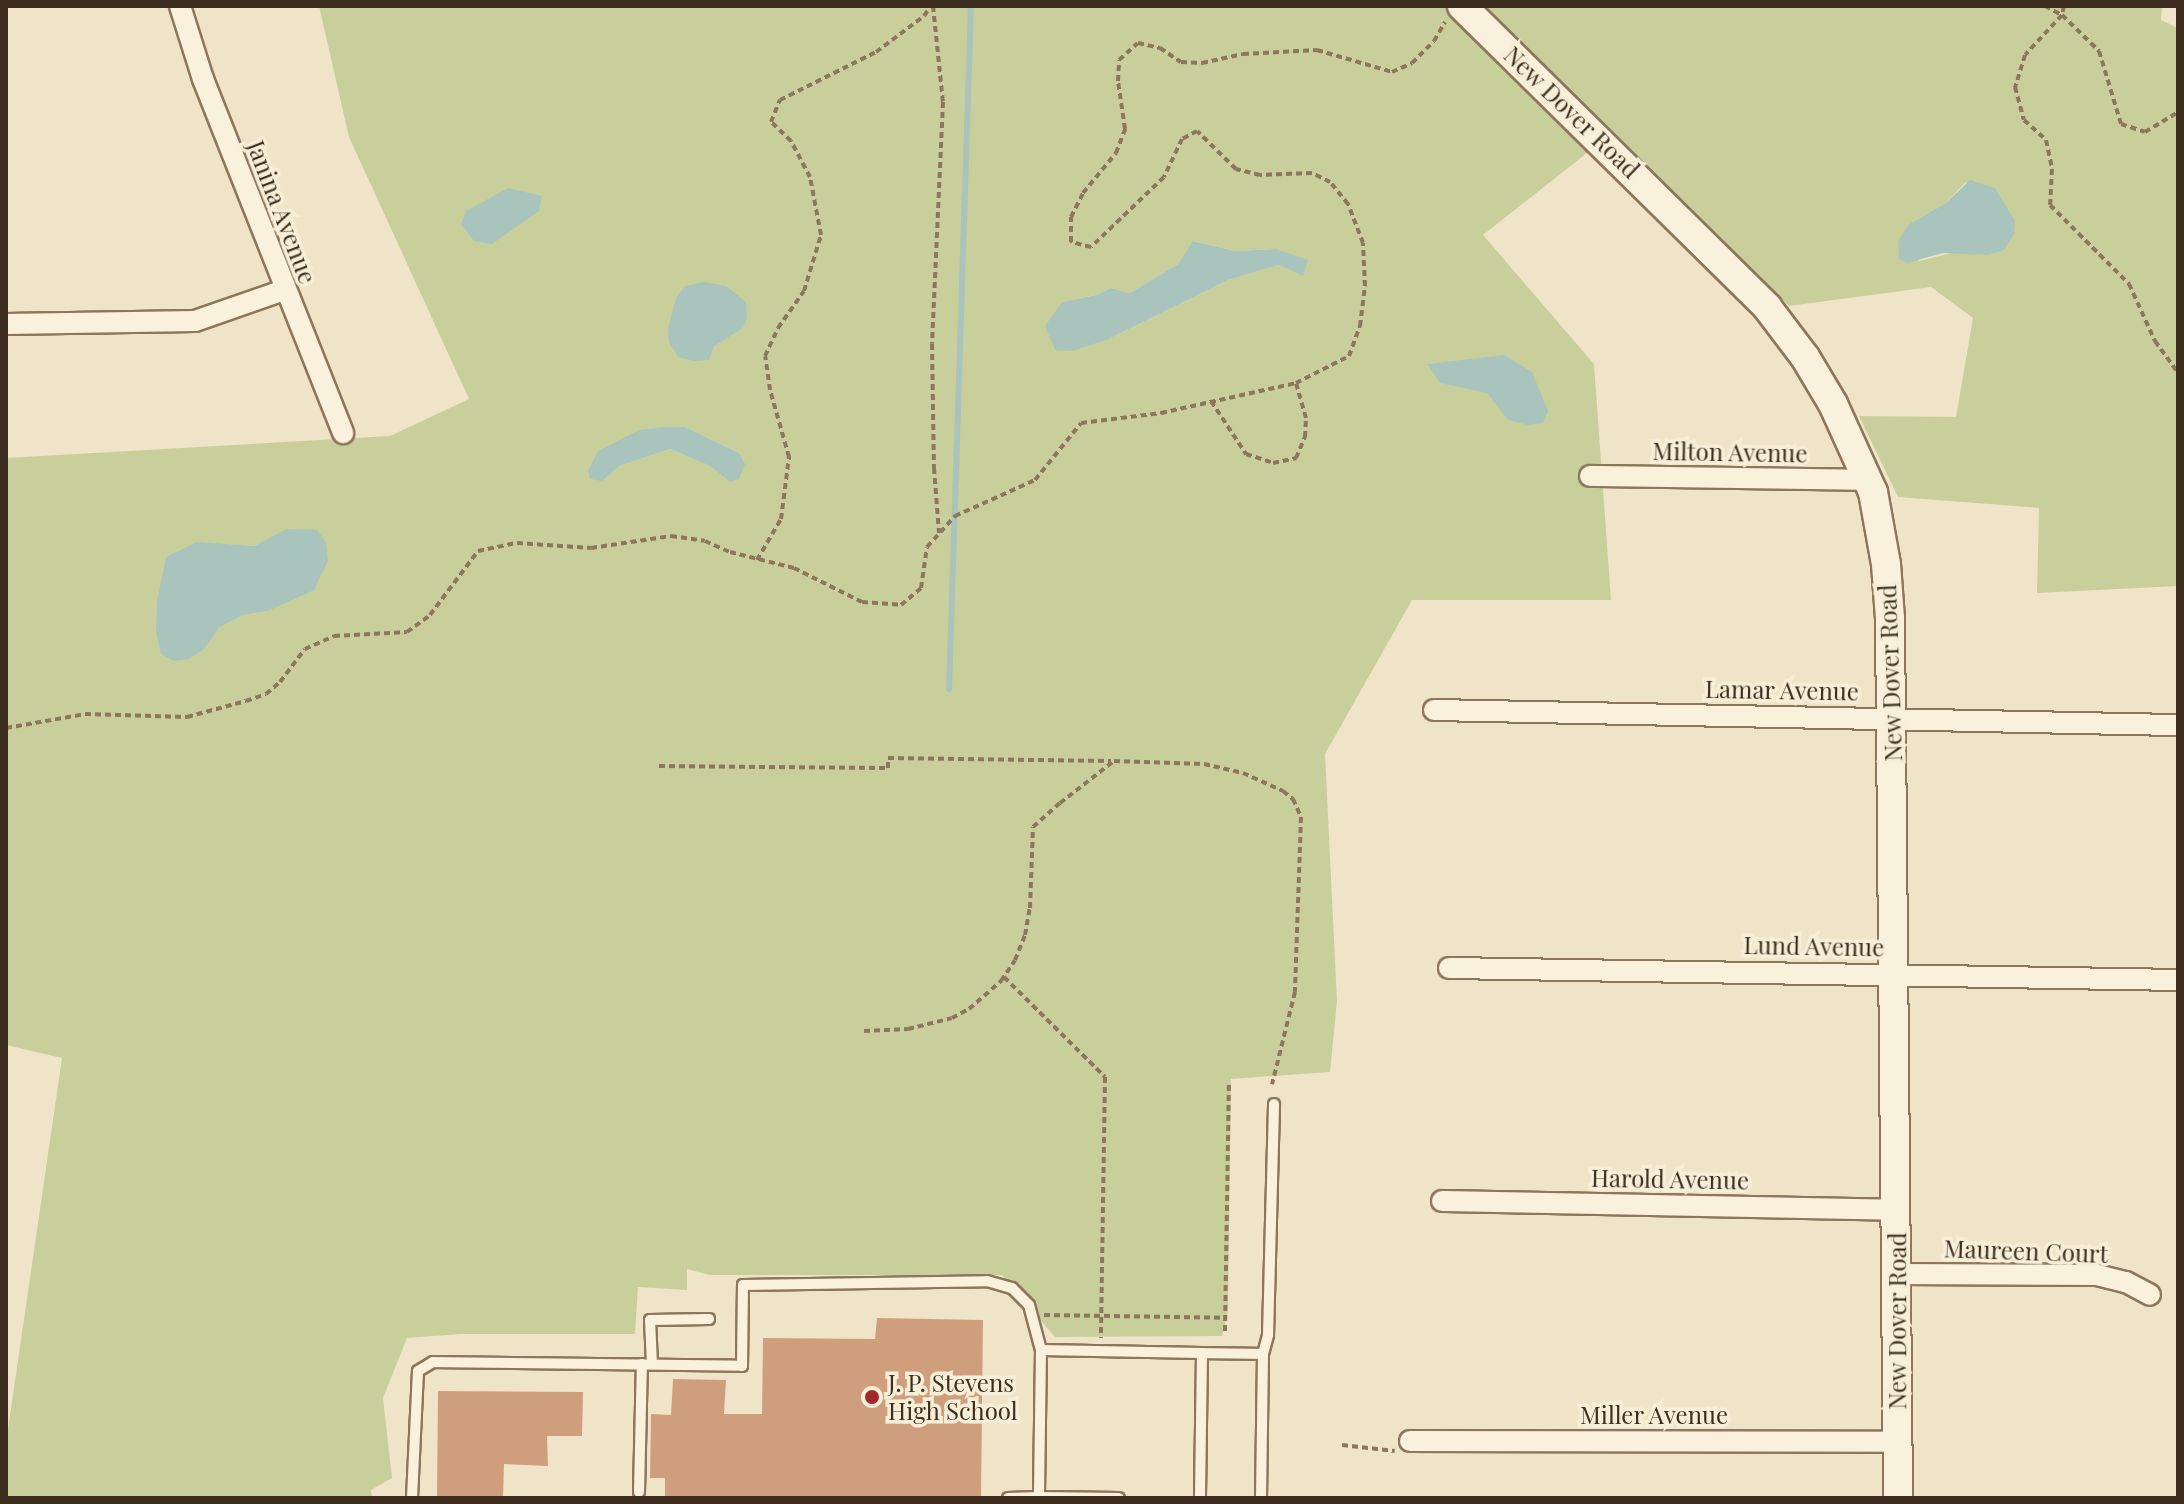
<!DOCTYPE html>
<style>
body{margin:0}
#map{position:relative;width:2184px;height:1504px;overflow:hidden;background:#f0e4c8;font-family:"Playfair Display",serif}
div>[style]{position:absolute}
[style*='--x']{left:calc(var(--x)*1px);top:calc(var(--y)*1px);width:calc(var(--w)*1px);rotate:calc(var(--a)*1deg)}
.green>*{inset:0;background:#c9cf9b}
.water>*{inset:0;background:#a9c4bc}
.stream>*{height:6px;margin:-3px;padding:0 3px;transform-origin:3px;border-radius:3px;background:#a9c4bc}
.building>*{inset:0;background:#cf9f7d}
.path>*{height:4px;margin-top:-2px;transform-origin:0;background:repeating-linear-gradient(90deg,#8d765c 0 6px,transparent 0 10px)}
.roads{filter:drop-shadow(2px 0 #8d765c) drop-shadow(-2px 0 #8d765c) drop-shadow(0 2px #8d765c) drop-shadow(0 -2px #8d765c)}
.lane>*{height:10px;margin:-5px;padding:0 5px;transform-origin:5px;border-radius:5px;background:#faf1dc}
.street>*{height:20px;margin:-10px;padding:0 10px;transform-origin:10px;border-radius:10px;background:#faf1dc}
.secondary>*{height:28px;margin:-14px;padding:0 14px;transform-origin:14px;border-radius:14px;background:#faf1dc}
.dots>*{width:22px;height:22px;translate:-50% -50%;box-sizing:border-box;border:4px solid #f7eed8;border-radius:50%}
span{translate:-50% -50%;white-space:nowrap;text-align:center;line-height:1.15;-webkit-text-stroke:7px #f7eed8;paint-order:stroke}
.street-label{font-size:24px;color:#3d2e20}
.poi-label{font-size:24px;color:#3d2e20}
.left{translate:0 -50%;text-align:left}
.frame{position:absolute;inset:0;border:8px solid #3d2e20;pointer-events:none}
</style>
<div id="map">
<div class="green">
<div style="clip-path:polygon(evenodd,319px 6px,2162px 6px,2161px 20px,2178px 28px,2178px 586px,2037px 593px,2039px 508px,1898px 497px,1859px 416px,1956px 417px,1973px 318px,1931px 287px,1789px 306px,1611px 134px,1483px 235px,1594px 364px,1611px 600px,1412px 600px,1325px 754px,1337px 1001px,1330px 1072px,1231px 1079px,1228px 1311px,1222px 1336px,1055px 1337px,1002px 1275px,710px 1275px,687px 1269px,687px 1290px,638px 1287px,635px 1334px,461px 1334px,407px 1338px,383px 1398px,392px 1478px,371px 1490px,372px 1498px,6px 1498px,6px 1443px,62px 1058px,6px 1045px,6px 458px,390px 436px,469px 399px,349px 137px,319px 6px,1966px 182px,1987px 255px,1959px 251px,1919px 261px,1909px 224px,1946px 203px,1966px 182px,319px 6px,1194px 241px,1235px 251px,1276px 249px,1279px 265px,1228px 280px,1109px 339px,1062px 302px,1096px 295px,1111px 288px,1130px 293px,1178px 264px,1194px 241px,319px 6px,1465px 361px,1508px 420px,1487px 392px,1427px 364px,1465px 361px,319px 6px,685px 427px,739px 453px,730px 482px,710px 466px,670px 449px,619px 466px,685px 427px,319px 6px,286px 529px,268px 611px,243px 615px,219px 628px,197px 543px,256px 546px,286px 529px)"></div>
</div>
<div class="water">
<div style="clip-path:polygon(1970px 180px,1995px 188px,2015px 221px,2014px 234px,2004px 250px,1987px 255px,1943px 253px,1907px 263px,1899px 259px,1898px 241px,1909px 224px,1946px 203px)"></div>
<div style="clip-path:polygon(508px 188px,542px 196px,539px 211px,492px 244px,474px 241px,461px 224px,466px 211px)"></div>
<div style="clip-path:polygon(1193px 241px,1235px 251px,1276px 249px,1308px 260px,1303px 276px,1279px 265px,1228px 280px,1109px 339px,1072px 351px,1055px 350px,1045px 326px,1062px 302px,1096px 295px,1111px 288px,1130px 293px,1178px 264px)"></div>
<div style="clip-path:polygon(704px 282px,726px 286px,746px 302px,747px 317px,743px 328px,714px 346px,709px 360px,694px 361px,678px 357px,669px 342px,668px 329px,676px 298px,685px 286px)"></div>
<div style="clip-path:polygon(1504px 355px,1532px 372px,1548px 411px,1543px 423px,1528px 425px,1508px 420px,1487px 393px,1440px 383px,1427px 364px)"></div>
<div style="clip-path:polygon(664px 427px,685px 427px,739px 453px,745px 464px,739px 479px,730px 482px,710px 466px,670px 449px,619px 466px,602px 481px,590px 479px,588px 471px,598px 451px,639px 430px)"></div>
<div style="clip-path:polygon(286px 529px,317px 530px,326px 542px,328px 561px,314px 590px,268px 611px,243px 615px,219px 628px,204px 649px,189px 659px,174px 661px,161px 654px,156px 633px,157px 601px,166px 557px,197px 542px,255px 546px)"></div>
</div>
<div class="stream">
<div style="--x:949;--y:689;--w:683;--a:-88.16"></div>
</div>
<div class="building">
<div style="clip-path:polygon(877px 1318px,983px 1320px,981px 1498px,665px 1498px,665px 1478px,650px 1478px,651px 1414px,671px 1415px,673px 1379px,726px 1380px,724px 1414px,762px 1414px,763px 1338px,875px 1339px)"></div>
<div style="clip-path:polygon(438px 1391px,583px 1392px,582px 1436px,547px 1436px,548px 1466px,504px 1464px,503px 1498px,437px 1498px)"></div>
</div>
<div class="path">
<div style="--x:933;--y:6;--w:97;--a:84.1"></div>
<div style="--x:943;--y:102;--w:242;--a:92.6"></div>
<div style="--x:932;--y:344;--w:124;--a:89.1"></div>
<div style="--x:934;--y:468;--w:65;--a:85.6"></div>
<div style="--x:2045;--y:6;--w:19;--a:28"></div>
<div style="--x:2062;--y:15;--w:52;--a:44.2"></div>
<div style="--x:2099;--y:51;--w:76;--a:73.2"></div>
<div style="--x:2121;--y:124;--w:25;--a:18"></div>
<div style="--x:2145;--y:132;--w:39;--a:-31"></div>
<div style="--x:2064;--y:6;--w:9;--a:103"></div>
<div style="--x:2062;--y:15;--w:54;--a:132.8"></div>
<div style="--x:2025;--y:55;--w:34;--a:107"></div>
<div style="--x:2015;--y:87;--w:34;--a:75"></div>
<div style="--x:2024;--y:120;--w:30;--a:42"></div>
<div style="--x:2046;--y:140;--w:30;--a:78"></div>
<div style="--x:2052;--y:169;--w:36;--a:93"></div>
<div style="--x:2050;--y:205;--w:112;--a:45"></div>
<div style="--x:2129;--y:284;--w:63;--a:65.5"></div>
<div style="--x:2155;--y:341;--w:39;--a:54"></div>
<div style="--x:1211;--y:401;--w:64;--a:56.6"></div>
<div style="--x:1246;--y:454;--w:28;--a:18"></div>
<div style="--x:1273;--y:463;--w:24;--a:-12"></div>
<div style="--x:1296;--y:458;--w:23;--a:-67"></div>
<div style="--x:1305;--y:437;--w:19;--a:-87"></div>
<div style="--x:1306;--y:418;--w:36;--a:-106"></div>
<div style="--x:757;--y:560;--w:48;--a:-59.7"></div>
<div style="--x:781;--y:519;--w:63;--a:-82.6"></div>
<div style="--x:789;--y:457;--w:70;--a:-105.8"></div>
<div style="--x:770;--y:390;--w:34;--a:-98"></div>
<div style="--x:765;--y:356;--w:31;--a:-65"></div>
<div style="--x:778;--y:328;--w:45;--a:-54.9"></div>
<div style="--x:804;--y:291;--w:59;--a:-73.1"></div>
<div style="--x:821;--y:235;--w:59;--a:-100.7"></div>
<div style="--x:810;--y:177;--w:41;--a:-117.8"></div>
<div style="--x:791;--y:141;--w:28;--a:-136"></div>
<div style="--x:771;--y:122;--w:24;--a:-68"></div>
<div style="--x:780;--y:100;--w:107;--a:-26.6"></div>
<div style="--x:876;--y:52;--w:60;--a:-36.9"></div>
<div style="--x:924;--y:16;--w:12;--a:-55"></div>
<div style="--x:6;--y:728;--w:80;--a:-10"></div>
<div style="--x:85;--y:714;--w:102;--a:1.7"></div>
<div style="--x:187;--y:717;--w:61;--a:-15.2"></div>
<div style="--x:246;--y:701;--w:21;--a:-19"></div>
<div style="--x:266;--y:694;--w:18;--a:-41"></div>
<div style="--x:280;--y:682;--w:41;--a:-52.9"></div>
<div style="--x:305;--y:649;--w:32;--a:-24"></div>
<div style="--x:334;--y:636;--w:73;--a:-3.1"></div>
<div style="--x:407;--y:632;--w:29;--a:-36"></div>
<div style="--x:430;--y:615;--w:80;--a:-53.1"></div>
<div style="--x:478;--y:551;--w:40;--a:-12"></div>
<div style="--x:517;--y:543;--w:74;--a:3.9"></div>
<div style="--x:591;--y:548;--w:81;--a:-8.5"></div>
<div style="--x:671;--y:536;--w:34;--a:8"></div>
<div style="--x:705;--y:541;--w:27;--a:24"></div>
<div style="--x:730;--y:552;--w:66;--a:14"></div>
<div style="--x:794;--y:568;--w:76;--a:26.6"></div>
<div style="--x:862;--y:602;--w:39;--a:4"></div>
<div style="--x:901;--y:605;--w:26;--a:-40"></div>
<div style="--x:921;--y:588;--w:41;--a:-81.7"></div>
<div style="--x:927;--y:547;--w:42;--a:-47.9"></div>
<div style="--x:955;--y:516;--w:88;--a:-24.2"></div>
<div style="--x:1035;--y:480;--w:73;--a:-51.1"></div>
<div style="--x:1081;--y:423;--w:81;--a:-7.1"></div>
<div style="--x:1161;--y:413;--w:138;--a:-12.5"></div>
<div style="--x:1296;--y:383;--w:59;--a:-27"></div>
<div style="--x:1349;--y:356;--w:32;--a:-70"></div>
<div style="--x:1360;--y:326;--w:40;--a:-82.9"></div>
<div style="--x:1365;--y:286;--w:43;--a:-92.7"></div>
<div style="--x:1363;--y:243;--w:42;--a:-111"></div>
<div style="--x:1348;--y:204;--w:28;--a:-129"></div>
<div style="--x:1330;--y:182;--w:20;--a:-153"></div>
<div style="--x:1312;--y:173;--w:52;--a:177.8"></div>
<div style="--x:1260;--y:175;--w:25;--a:-166"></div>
<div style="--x:1236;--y:169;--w:54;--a:-135.7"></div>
<div style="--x:1197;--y:131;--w:17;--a:152"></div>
<div style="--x:1182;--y:139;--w:42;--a:115.3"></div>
<div style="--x:1164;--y:177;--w:101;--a:136.2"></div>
<div style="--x:1091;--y:247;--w:21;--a:-166"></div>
<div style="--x:1071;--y:242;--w:25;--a:-90"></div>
<div style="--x:1071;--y:217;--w:27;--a:-63"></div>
<div style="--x:1083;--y:193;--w:52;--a:-50.5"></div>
<div style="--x:1116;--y:153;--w:26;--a:-69"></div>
<div style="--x:1125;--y:129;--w:49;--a:-98.3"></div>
<div style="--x:1118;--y:81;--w:21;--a:-87"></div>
<div style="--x:1119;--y:60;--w:25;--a:-42"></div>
<div style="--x:1138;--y:43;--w:23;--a:13"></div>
<div style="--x:1160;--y:48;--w:25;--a:34"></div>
<div style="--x:1181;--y:62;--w:21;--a:3"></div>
<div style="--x:1202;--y:63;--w:42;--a:-12.4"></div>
<div style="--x:1243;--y:54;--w:74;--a:-3.1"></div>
<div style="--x:1317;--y:50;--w:78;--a:16.3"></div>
<div style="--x:1392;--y:72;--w:22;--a:-24"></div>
<div style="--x:1412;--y:63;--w:31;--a:-45"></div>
<div style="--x:1434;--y:41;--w:22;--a:-60"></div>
<div style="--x:659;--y:766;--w:229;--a:0.5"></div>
<div style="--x:888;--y:768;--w:10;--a:-90"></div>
<div style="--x:888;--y:758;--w:223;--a:0.8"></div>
<div style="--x:1004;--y:977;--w:142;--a:44.7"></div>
<div style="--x:1105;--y:1077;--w:261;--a:90.9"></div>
<div style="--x:864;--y:1031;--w:44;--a:-2.6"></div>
<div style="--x:908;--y:1029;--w:45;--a:-14"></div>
<div style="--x:952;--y:1018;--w:19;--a:-28"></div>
<div style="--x:969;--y:1009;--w:43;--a:-41.2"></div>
<div style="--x:1001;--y:981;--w:25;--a:-56"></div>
<div style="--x:1015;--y:960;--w:27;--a:-68"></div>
<div style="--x:1025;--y:935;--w:27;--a:-80"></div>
<div style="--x:1030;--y:908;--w:81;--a:-87.9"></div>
<div style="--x:1033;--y:827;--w:36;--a:-42"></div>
<div style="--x:1060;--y:803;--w:68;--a:-37.9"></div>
<div style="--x:1114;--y:761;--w:90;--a:1.9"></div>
<div style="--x:1204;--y:764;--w:40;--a:13"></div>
<div style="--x:1243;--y:773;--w:44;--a:24.2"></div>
<div style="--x:1283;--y:791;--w:13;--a:39"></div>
<div style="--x:1293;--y:799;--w:20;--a:66"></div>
<div style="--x:1301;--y:817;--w:175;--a:92"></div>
<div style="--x:1295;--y:992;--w:95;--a:104"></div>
<div style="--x:1044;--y:1315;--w:181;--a:0.9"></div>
<div style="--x:1225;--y:1331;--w:247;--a:-89.1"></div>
<div style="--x:1342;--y:1445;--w:53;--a:6.5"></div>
</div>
<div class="roads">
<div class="lane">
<div style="--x:1041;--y:1350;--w:147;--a:90.8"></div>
<div style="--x:1039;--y:1497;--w:80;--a:0.7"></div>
<div style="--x:1202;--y:1353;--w:61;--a:0.9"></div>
<div style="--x:652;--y:1364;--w:44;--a:-92.6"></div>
<div style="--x:650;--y:1320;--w:59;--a:-1"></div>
<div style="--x:639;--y:1492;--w:128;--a:-88.7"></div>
<div style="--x:412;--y:1498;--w:127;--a:-87.3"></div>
<div style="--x:418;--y:1371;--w:17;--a:-31"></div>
<div style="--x:433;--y:1362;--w:309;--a:0.7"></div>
<div style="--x:742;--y:1366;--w:81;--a:-89.3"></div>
<div style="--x:743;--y:1285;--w:244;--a:-0.9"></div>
<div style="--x:987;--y:1281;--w:26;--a:16"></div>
<div style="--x:1012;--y:1288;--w:24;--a:45"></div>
<div style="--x:1029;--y:1305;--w:47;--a:75.1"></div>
<div style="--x:1041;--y:1350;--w:161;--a:1.1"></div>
<div style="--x:1202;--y:1353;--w:145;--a:90.8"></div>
<div style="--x:1008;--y:1498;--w:31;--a:-2"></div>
<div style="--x:1261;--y:1498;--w:144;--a:-89.2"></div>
<div style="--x:1263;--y:1354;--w:20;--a:-75"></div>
<div style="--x:1268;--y:1335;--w:231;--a:-88.5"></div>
</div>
<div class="street">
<div style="--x:180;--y:6;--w:77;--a:72.5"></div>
<div style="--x:203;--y:79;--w:381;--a:68.4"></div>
<div style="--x:6;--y:324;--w:189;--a:-0.9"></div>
<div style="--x:195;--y:321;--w:94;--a:-19.2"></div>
<div style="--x:1590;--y:476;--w:278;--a:0.8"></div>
<div style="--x:1434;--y:710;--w:744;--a:1.16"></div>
<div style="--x:1449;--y:968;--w:729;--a:0.94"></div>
<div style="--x:1442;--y:1201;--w:454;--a:1.1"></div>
<div style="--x:1897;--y:1274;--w:200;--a:0.3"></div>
<div style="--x:2097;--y:1275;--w:30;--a:14"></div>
<div style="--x:2126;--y:1282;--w:27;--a:28"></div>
<div style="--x:1410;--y:1441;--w:488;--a:0.1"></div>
</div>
<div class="secondary">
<div style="--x:1462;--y:6;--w:429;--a:44.6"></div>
<div style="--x:1767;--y:307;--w:63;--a:52.8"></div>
<div style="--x:1805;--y:357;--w:55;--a:59.2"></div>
<div style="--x:1833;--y:404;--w:97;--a:65.6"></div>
<div style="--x:1873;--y:492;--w:73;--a:79.8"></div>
<div style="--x:1886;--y:564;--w:54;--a:85.8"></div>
<div style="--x:1890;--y:618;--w:880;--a:89.48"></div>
</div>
</div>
<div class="dots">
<div style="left:872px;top:1397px;background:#9e2a2b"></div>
</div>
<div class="street-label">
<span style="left:1572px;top:112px;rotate:44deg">New Dover Road</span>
<span style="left:282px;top:212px;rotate:69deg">Janina Avenue</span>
<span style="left:1730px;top:452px;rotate:1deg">Milton Avenue</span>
<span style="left:1890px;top:673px;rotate:-92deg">New Dover Road</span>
<span style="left:1782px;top:690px;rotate:1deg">Lamar Avenue</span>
<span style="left:1814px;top:946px;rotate:1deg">Lund Avenue</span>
<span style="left:1670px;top:1179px;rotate:1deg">Harold Avenue</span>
<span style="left:2026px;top:1251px;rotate:2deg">Maureen Court</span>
<span style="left:1897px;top:1321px;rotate:-90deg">New Dover Road</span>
<span style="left:1654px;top:1415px">Miller Avenue</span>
</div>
<div class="poi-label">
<span class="left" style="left:888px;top:1397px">J. P. Stevens<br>High School</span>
</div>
<div class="frame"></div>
</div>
